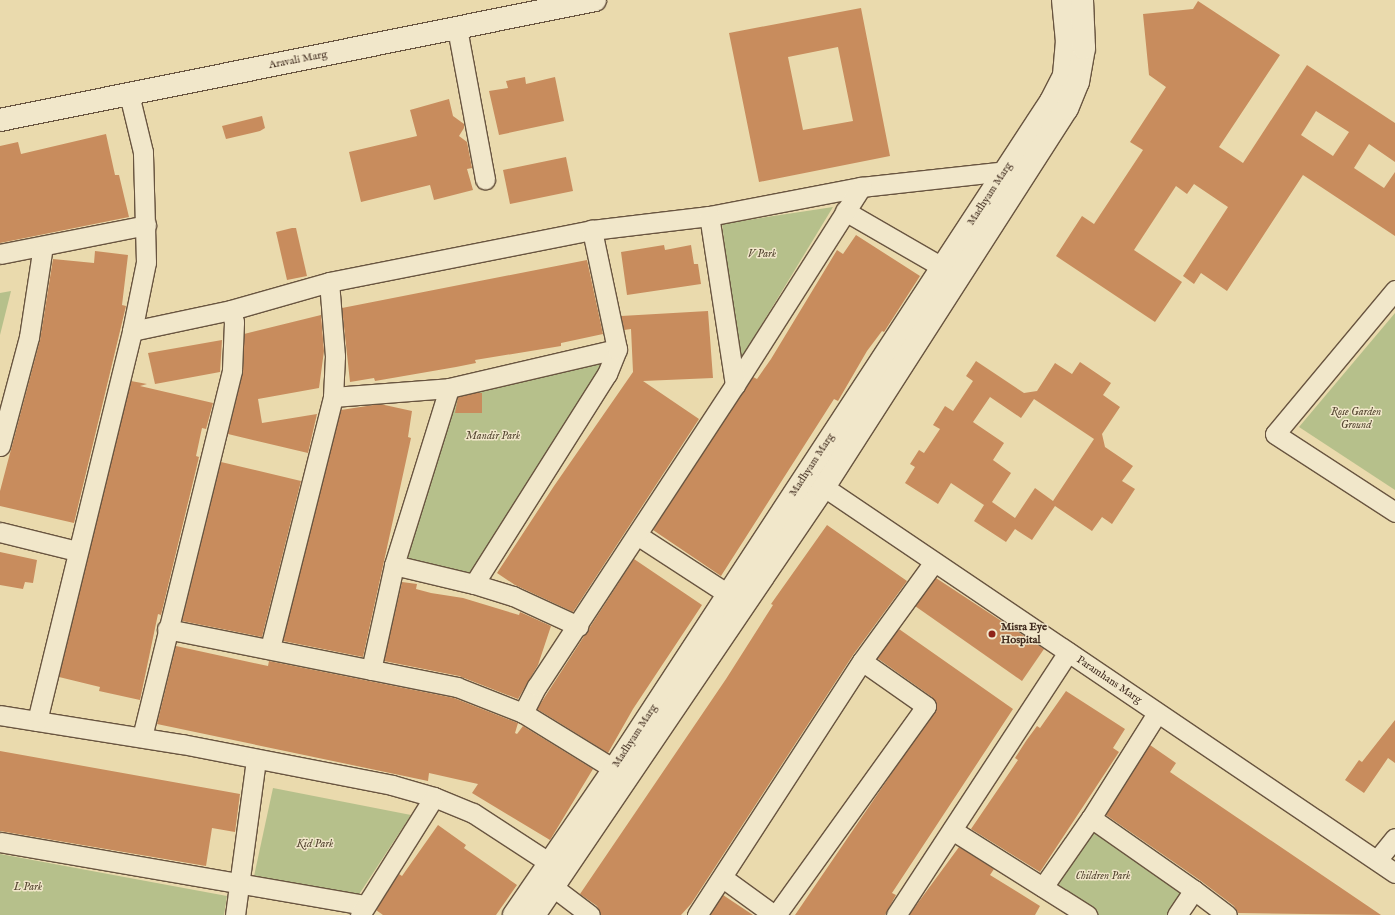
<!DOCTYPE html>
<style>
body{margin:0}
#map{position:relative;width:1395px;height:915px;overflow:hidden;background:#eadaad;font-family:"IM FELL English",serif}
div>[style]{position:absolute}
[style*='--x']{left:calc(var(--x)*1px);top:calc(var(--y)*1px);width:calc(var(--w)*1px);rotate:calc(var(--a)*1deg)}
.green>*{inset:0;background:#b6c08b}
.building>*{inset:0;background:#c88c5d}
.roads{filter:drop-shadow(1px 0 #695540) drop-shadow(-1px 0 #695540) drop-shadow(0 1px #695540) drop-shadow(0 -1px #695540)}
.minor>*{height:19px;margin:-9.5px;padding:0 9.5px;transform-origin:9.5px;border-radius:9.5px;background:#f1e7ca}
.tertiary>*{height:22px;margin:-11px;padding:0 11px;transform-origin:11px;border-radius:11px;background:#f1e7ca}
.dots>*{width:11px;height:11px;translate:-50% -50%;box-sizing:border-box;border:2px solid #f1e7ca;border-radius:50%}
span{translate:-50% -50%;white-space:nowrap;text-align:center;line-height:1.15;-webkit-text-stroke:3px #f1e7ca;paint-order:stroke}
.street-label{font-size:11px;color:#3e291c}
.park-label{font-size:11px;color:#564732;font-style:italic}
.poi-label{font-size:11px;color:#3e291c;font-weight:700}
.left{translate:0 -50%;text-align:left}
</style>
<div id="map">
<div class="green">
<div style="clip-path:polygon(833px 207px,739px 362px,722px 224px)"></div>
<div style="clip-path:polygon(11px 291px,0 335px,0 293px)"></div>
<div style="clip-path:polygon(1395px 313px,1395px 490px,1299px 427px)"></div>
<div style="clip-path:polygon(617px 349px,474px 584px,394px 565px,449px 388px)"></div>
<div style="clip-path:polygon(273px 788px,411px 815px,356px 899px,253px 881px)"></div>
<div style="clip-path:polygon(1091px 818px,1190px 893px,1175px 915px,1087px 915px,1048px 890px)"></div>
<div style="clip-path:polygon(0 854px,227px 896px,224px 915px,0 915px)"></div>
</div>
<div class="building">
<div style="clip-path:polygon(evenodd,1198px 1px,1280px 55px,1219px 147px,1243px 163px,1307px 65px,1395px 123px,1395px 162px,1369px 144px,1354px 168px,1384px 188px,1395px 172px,1395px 236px,1303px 175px,1227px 291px,1201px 273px,1194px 284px,1183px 276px,1228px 207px,1194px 184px,1187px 194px,1176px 186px,1134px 250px,1182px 282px,1155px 322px,1056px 256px,1082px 216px,1094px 224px,1143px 150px,1130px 142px,1166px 87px,1149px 75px,1143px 14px,1193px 9px,1198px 1px,1316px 111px,1349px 132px,1333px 156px,1301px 135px,1316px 111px)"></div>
<div style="clip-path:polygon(evenodd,861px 8px,890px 156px,759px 182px,729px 33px,861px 8px,838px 47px,853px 121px,803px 130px,788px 57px,838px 47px)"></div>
<div style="clip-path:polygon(525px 77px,526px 84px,555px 77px,564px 121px,499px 135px,489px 91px,508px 88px,506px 81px)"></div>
<div style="clip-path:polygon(449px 99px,453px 116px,464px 124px,464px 128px,459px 136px,467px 142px,472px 168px,467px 169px,473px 190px,434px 200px,430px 185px,361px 202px,349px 152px,417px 136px,410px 110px)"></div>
<div style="clip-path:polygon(262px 116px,265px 128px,260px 131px,226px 139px,222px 126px)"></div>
<div style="clip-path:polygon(106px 134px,115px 175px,119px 175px,129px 217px,0 243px,0 146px,18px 142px,21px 154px)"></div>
<div style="clip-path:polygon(566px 157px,573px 191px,510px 204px,503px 170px)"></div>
<div style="clip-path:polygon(292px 228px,296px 228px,307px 276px,287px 280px,276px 232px)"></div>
<div style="clip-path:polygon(856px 235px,920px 276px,884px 332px,882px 331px,867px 351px,838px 401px,834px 399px,721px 576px,653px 530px,753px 377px,757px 379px,771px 359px,837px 250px,843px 254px)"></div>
<div style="clip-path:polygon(664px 245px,665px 250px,691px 245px,694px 264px,698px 264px,701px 284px,627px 295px,621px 252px)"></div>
<div style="clip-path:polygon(95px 251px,128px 255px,122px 305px,126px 306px,74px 523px,0 506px,0 491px,40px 340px,53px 259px,94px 263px)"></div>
<div style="clip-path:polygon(587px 260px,603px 334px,561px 343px,561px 346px,475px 360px,476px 363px,456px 367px,375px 381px,374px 378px,350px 382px,342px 308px)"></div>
<div style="clip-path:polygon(708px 311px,713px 378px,643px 381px,699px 419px,573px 612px,515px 585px,497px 573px,554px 486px,633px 372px,631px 329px,624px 330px,621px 316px)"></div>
<div style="clip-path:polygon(321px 315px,324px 351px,319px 388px,258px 399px,262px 423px,317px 414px,308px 453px,228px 434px,243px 372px,244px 334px)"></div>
<div style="clip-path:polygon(222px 340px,220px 372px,155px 384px,148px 353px)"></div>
<div style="clip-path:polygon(evenodd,976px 361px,1024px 393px,1037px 391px,1055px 363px,1072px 374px,1080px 362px,1111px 383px,1103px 395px,1120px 407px,1102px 434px,1105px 447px,1133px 466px,1122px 481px,1135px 489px,1112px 524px,1102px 517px,1092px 531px,1055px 506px,1032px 540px,1015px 529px,1006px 542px,974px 521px,984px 505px,951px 483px,938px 504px,905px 483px,915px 467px,910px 464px,919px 450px,924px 453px,940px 429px,933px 425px,945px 406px,953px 411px,973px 381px,966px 376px,976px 361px,990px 397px,1021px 418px,1034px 399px,1094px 439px,1053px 501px,1035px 488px,1015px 518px,992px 502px,1011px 473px,993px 460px,1004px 443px,973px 422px,990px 397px)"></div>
<div style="clip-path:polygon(131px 381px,147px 384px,140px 386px,213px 403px,206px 429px,202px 428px,196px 456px,199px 457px,161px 615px,158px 614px,140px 700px,99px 691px,100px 687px,59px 677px)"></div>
<div style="clip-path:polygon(476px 393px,482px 393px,482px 413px,455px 413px,458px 397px)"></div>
<div style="clip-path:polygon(380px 404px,412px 411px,408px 437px,411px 438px,363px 657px,283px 641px,341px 410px)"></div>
<div style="clip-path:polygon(221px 462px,301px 481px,262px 637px,182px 621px)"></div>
<div style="clip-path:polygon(827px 525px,907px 581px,853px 655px,691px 904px,681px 915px,601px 915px,597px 906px,580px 894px,726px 679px,773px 605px,771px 604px)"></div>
<div style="clip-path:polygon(0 552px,37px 560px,33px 583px,25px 582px,23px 589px,0 585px)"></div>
<div style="clip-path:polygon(634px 559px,702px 605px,633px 709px,608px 753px,537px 709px)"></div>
<div style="clip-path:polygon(936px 578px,1044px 649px,1022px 681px,915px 606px)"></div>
<div style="clip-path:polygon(402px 582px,417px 584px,416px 589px,431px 593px,463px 598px,519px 615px,520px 612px,551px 626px,538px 665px,518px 699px,459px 676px,384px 661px)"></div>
<div style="clip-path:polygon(899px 629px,1013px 709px,892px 893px,896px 895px,885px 915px,795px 915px,937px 707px,932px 697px,877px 658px)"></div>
<div style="clip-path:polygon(176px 646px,268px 666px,269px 661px,454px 698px,518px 723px,515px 733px,517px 734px,523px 726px,593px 769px,550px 840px,472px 793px,478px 784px,429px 773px,428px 781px,157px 724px)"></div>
<div style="clip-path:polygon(1066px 691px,1125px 729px,1113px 748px,1119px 752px,1040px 872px,971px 829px,1018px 760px,1015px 758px,1026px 741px,1037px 726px,1040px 728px)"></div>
<div style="clip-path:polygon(1395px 720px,1395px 763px,1388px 758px,1364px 793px,1345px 780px,1359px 760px,1362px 762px)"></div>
<div style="clip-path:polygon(1150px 745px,1176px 763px,1170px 772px,1381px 915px,1238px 913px,1234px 906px,1201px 881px,1106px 815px)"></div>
<div style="clip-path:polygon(0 751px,240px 794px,235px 832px,212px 828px,206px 866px,0 831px)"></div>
<div style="clip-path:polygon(438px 825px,466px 845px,464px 848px,517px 885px,496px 915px,383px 915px,376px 910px,399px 874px,402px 876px)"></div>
<div style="clip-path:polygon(959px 847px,994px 869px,990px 875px,1040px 906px,1035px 915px,909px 915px)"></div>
<div style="clip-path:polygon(723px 895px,753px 915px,710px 915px)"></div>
</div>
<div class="roads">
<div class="minor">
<div style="--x:457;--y:28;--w:154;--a:79.5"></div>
<div style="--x:845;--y:211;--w:112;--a:30"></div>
<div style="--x:0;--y:254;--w:149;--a:-11.2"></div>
<div style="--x:1395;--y:290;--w:187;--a:129.8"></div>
<div style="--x:1275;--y:434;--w:143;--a:33"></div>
<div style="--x:132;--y:331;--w:101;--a:-12"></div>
<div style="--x:231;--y:310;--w:102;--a:-15.9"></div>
<div style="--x:329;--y:282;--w:268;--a:-11.2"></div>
<div style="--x:592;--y:230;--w:118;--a:-6.8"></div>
<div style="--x:709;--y:216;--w:155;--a:-10.8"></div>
<div style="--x:861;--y:187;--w:145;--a:-6.3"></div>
<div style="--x:735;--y:385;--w:235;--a:-57.5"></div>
<div style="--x:333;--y:397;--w:116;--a:-4.4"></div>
<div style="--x:449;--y:388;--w:172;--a:-13.1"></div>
<div style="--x:0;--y:446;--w:113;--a:-75.1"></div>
<div style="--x:29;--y:337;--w:92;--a:-81.3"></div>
<div style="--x:824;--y:487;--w:689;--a:34.06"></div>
<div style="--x:0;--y:532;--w:79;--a:13.9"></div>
<div style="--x:637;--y:535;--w:108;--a:33"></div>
<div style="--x:394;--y:565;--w:82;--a:13.4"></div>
<div style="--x:474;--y:584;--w:41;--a:17.1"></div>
<div style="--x:513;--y:596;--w:72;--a:24.8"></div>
<div style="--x:474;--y:584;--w:249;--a:-57.7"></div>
<div style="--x:607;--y:374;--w:27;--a:-68"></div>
<div style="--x:617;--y:349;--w:122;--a:-101.9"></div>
<div style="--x:167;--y:629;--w:296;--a:11.3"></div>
<div style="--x:457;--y:687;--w:71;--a:21.5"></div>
<div style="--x:523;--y:713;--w:107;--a:31.6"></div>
<div style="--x:270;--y:648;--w:259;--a:-75.9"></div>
<div style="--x:333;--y:397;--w:41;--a:-87.2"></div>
<div style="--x:335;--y:356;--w:74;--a:-94.6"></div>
<div style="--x:371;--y:670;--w:107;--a:-77.6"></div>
<div style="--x:394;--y:565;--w:185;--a:-72.7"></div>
<div style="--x:523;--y:713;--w:30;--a:-63"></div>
<div style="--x:537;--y:686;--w:360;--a:-56.7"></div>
<div style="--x:735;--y:385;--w:171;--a:-98.7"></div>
<div style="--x:0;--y:715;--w:184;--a:9.1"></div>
<div style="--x:182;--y:744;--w:214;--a:11"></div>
<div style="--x:392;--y:785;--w:44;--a:15.9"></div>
<div style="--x:434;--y:797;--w:42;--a:22.3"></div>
<div style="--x:473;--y:813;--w:106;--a:33.1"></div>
<div style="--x:37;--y:721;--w:401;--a:-76.3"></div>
<div style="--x:132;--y:331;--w:70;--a:-78.5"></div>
<div style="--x:146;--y:262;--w:110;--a:-91.6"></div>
<div style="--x:143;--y:152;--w:60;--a:-103.6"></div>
<div style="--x:142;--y:737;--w:378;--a:-76.2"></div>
<div style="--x:232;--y:370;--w:48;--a:-87.6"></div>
<div style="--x:234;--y:322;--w:12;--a:-104"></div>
<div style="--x:1091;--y:818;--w:126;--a:35"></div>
<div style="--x:952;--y:830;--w:160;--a:32.2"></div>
<div style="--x:0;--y:842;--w:370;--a:9.8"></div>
<div style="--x:1377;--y:860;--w:28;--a:-51"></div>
<div style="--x:723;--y:878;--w:63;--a:36"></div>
<div style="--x:553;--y:887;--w:46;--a:37.1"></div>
<div style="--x:1043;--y:887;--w:84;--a:-55.2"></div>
<div style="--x:1091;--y:818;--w:124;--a:-57.8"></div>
<div style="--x:235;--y:915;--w:156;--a:-82.3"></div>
<div style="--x:360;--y:915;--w:139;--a:-57.9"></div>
<div style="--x:697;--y:915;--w:303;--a:-57"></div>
<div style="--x:862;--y:661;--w:122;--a:-54"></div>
<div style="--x:776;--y:915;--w:257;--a:-54.3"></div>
<div style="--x:926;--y:706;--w:78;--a:-144.9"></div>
<div style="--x:896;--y:915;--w:314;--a:-56.8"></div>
<div style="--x:1177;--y:915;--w:30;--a:-56"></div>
<div style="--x:1194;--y:890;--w:41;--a:37.1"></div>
</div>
<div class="tertiary">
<div style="--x:0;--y:120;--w:607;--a:-11.4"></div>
<div style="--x:514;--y:915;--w:177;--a:-55.6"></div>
<div style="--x:614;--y:769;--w:798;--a:-56.81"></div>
<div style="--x:1051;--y:101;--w:29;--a:-63"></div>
<div style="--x:1064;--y:75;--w:33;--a:-85"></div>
<div style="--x:1067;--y:42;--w:42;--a:-95.4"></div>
<div style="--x:534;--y:915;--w:517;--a:-55.88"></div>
<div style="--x:824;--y:487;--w:449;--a:-57.3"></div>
<div style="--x:1067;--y:109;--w:29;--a:-68"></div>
<div style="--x:1078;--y:82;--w:35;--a:-80"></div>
<div style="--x:1084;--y:48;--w:48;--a:-92.4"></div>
</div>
</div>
<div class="dots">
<div style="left:992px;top:634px;background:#8f2418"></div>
</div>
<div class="street-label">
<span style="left:298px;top:60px;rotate:-11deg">Aravali Marg</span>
<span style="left:990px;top:194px;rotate:-57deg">Madhyam Marg</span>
<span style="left:812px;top:465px;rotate:-57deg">Madhyam Marg</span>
<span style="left:1109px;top:680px;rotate:34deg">Paramhans Marg</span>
<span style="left:635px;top:736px;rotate:-57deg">Madhyam Marg</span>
</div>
<div class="park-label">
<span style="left:762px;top:254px">V Park</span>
<span style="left:1356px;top:419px">Rose Garden<br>Ground</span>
<span style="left:493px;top:436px">Mandir Park</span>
<span style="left:315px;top:844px">Kid Park</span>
<span style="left:1103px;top:876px">Children Park</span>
<span style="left:28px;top:887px">L Park</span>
</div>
<div class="poi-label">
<span class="left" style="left:1001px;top:634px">Misra Eye<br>Hospital</span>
</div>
</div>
